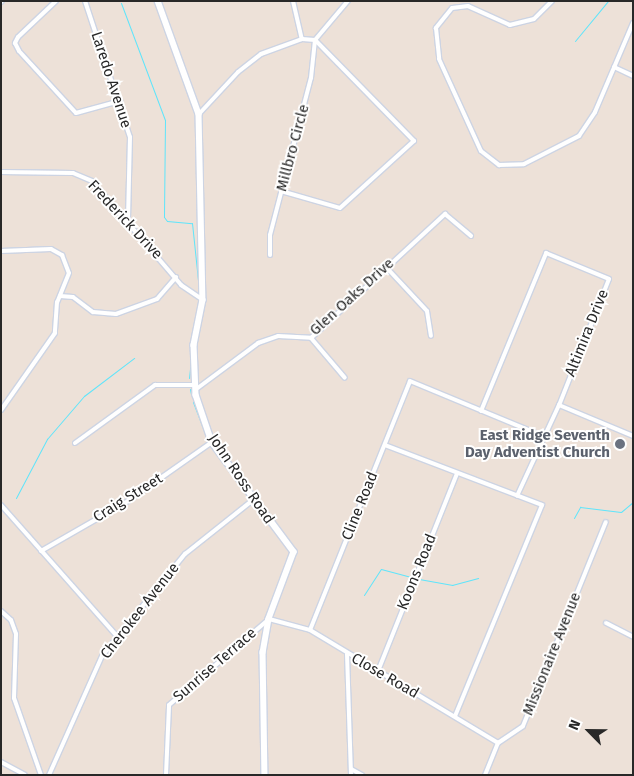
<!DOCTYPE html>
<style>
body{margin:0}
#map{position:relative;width:634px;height:776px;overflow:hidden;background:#ede1d8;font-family:"Fira Sans",sans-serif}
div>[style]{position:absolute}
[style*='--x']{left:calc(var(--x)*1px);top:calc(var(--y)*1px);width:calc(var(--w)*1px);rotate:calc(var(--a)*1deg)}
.stream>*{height:1px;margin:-0.5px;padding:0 0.5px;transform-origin:0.5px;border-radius:0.5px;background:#5fe5fb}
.roads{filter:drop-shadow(1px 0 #cdd4e3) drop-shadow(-1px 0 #cdd4e3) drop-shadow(0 1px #cdd4e3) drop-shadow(0 -1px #cdd4e3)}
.street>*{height:4px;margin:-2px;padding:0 2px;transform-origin:2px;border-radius:2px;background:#fff}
.secondary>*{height:5.5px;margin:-2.75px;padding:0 2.75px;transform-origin:2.75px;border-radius:2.75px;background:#fff}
.dots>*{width:14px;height:14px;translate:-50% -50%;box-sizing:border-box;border:2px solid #fff;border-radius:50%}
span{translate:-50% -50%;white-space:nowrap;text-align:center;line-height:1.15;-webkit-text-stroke:4px #fff;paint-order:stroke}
.street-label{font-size:15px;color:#282828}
.worship-label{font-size:15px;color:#5b616d;font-weight:700}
.right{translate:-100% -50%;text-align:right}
.frame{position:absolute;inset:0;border:2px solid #282828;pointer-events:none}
.north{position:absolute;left:564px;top:706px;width:50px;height:50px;-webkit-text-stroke:4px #fff;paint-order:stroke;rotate:293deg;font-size:14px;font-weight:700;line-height:20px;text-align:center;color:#282828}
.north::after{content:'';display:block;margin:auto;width:18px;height:22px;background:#282828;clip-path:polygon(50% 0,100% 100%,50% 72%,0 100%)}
</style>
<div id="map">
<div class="stream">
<div style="--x:121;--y:3;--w:125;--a:69.4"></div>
<div style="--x:165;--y:120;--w:97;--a:90.6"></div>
<div style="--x:164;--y:217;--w:5;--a:53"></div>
<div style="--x:167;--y:221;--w:25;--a:5"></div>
<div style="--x:192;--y:223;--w:67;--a:84"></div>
<div style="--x:575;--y:41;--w:52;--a:-50.5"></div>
<div style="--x:189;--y:378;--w:63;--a:-83.7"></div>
<div style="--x:190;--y:389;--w:5;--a:79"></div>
<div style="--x:193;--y:402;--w:39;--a:69"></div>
<div style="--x:16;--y:498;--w:67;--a:-62.3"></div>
<div style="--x:47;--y:439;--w:57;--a:-49.3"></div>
<div style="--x:84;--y:396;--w:63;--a:-37.2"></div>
<div style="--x:574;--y:518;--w:13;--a:-61"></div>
<div style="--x:580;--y:507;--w:41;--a:7"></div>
<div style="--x:621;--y:512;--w:16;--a:-40"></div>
<div style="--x:419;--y:579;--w:34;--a:10"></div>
<div style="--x:452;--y:585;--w:27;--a:-15"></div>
<div style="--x:364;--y:595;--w:31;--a:-57"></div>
<div style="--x:381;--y:569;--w:31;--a:15"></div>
</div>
<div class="roads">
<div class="street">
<div style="--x:56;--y:1;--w:52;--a:136.5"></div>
<div style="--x:18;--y:37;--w:7;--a:117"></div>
<div style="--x:15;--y:43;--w:9;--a:63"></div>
<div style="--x:19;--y:51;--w:84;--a:47.4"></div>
<div style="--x:76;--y:113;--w:46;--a:-15.3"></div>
<div style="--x:85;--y:1;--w:143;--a:71.7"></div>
<div style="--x:130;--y:137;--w:82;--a:91.4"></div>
<div style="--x:293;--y:1;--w:39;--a:77"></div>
<div style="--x:552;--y:1;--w:25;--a:135"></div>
<div style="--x:534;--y:19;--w:25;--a:166"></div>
<div style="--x:510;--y:25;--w:46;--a:-155.7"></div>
<div style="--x:468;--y:6;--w:16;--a:173"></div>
<div style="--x:452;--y:8;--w:26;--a:129"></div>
<div style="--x:436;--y:28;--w:31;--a:84"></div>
<div style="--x:439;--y:59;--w:101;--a:65.5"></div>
<div style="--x:481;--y:151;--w:23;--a:38"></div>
<div style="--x:499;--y:165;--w:25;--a:-2"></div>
<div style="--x:524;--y:164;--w:62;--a:-27"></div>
<div style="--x:579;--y:136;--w:29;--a:-56"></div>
<div style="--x:595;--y:112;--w:97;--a:-66.9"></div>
<div style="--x:1;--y:2;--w:1;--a:-45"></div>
<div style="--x:614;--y:67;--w:21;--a:25"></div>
<div style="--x:199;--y:114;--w:57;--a:-47.1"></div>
<div style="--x:238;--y:72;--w:29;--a:-38"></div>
<div style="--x:261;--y:54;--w:44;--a:-20.1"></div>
<div style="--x:302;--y:39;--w:13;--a:4"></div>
<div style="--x:315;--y:40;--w:51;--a:-49.8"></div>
<div style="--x:1;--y:172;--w:72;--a:0.8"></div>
<div style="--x:73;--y:173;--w:21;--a:23"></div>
<div style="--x:92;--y:181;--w:137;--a:49.4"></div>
<div style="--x:181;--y:285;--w:27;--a:34"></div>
<div style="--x:281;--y:191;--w:61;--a:16.1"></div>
<div style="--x:340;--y:208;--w:100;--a:-42.2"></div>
<div style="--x:414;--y:141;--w:141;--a:-134.4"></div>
<div style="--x:1;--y:251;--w:50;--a:-2.3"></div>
<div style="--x:51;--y:249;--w:13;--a:29"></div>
<div style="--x:62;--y:255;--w:19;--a:69"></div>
<div style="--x:69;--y:273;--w:31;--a:112"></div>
<div style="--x:57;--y:302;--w:31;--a:94"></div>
<div style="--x:55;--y:333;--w:94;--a:125"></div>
<div style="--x:270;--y:255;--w:20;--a:-90"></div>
<div style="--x:270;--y:235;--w:162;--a:-75.4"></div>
<div style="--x:311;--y:78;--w:38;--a:-84"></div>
<div style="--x:386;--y:267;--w:60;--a:47"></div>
<div style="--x:427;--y:311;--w:25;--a:81"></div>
<div style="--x:60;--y:296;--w:13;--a:4"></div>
<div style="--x:73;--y:297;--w:25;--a:37"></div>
<div style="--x:93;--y:312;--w:23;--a:5"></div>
<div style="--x:116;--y:314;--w:44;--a:-20.1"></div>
<div style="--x:157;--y:299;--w:29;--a:-49"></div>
<div style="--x:311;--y:338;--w:52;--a:49.6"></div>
<div style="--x:195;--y:390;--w:79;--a:-36.7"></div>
<div style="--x:258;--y:343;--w:21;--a:-19"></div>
<div style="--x:278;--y:336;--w:33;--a:3"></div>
<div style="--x:311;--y:338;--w:183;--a:-42.8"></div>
<div style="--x:445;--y:214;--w:34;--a:40"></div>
<div style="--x:559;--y:405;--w:80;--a:22.7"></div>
<div style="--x:481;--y:411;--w:171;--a:-67.6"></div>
<div style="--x:546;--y:253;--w:68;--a:22.4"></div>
<div style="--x:609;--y:279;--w:136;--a:111.6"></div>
<div style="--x:559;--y:405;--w:100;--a:114.8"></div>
<div style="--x:75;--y:443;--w:99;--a:-35.9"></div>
<div style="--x:155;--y:385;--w:39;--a:0"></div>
<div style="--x:385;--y:445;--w:168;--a:20.9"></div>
<div style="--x:542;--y:505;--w:228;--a:112.4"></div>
<div style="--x:1;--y:505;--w:175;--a:48.5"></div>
<div style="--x:41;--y:551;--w:100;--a:-29.9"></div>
<div style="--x:128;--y:501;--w:103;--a:-35.1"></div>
<div style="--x:1;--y:611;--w:13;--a:42"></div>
<div style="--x:11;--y:620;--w:15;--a:70"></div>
<div style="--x:16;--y:634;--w:64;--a:91.8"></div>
<div style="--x:14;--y:698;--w:82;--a:70.7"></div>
<div style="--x:606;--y:623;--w:30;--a:27"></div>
<div style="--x:310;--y:630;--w:268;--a:-68.1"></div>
<div style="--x:410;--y:381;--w:146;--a:22.5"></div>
<div style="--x:347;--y:654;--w:121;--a:88.1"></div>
<div style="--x:378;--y:671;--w:213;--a:-68.2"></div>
<div style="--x:1;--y:762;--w:27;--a:28"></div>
<div style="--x:351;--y:769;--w:13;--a:29"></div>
<div style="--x:49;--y:775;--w:130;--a:-66"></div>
<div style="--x:102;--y:656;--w:132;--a:-50.9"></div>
<div style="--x:185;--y:554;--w:87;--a:-38.5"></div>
<div style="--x:166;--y:775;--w:70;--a:-87.5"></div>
<div style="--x:169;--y:705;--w:132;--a:-40.7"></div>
<div style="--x:269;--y:619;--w:42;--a:15"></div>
<div style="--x:310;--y:630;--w:219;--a:31"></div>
<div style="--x:485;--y:775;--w:35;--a:-68"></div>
<div style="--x:498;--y:743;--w:30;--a:-34"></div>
<div style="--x:523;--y:726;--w:220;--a:-67.9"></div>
</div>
<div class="secondary">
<div style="--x:158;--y:1;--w:120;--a:70.1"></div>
<div style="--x:199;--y:114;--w:186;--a:88.8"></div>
<div style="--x:203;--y:300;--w:46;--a:101.3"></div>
<div style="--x:194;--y:345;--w:50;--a:87.7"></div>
<div style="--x:196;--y:395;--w:50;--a:71.2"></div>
<div style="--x:212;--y:442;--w:137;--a:53.3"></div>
<div style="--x:294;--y:552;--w:72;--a:110.5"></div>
<div style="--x:269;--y:619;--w:34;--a:100"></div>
<div style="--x:263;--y:652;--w:123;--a:89.1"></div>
</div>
</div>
<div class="dots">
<div style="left:620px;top:444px;background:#6b7280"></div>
</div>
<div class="street-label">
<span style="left:111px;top:80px;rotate:72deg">Laredo Avenue</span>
<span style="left:293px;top:148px;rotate:-75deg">Millbro Circle</span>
<span style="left:125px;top:220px;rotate:47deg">Frederick Drive</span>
<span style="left:352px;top:297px;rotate:-42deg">Glen Oaks Drive</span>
<span style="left:587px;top:333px;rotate:-68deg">Altimira Drive</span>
<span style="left:241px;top:479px;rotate:56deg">John Ross Road</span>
<span style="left:128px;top:498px;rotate:-32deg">Craig Street</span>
<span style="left:360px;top:506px;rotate:-68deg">Cline Road</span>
<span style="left:417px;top:572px;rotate:-68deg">Koons Road</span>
<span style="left:140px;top:611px;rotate:-52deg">Cherokee Avenue</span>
<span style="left:552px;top:654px;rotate:-68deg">Missionaire Avenue</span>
<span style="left:215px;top:665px;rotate:-41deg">Sunrise Terrace</span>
<span style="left:385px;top:676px;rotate:30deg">Close Road</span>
</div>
<div class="worship-label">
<span class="right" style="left:610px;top:444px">East Ridge Seventh<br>Day Adventist Church</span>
</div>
<div class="frame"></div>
<div class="north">N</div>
</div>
